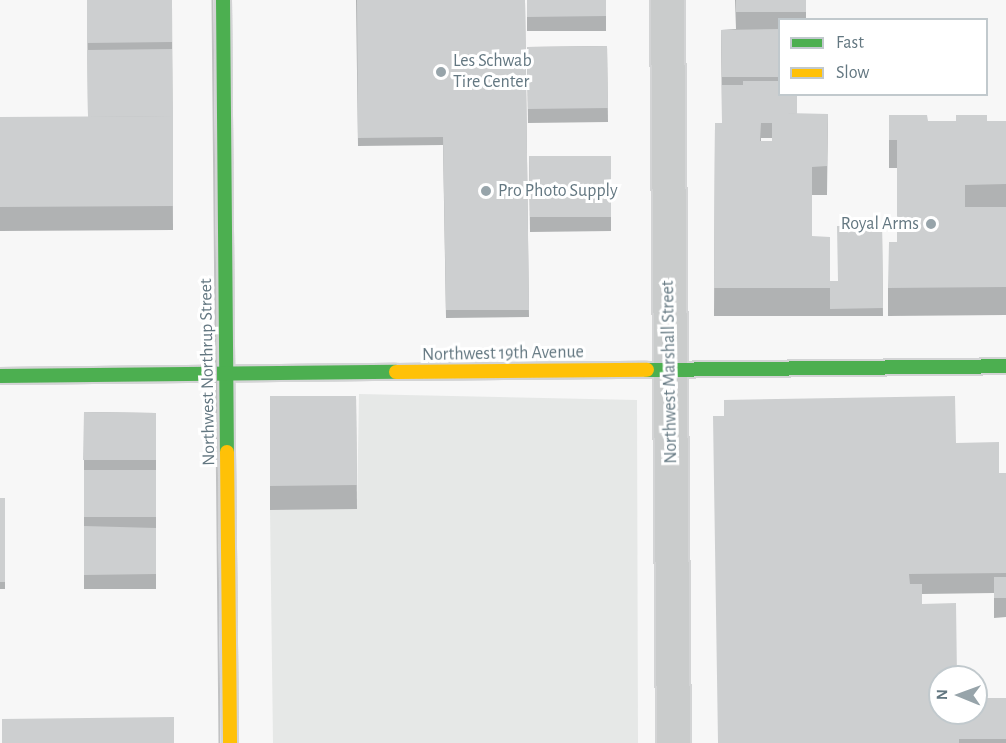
<!DOCTYPE html>
<style>
body{margin:0}
#map{position:relative;width:1006px;height:743px;overflow:hidden;background:#f7f7f7;font-family:"Alegreya Sans",sans-serif}
div>[style]{position:absolute}
[style*='--x']{left:calc(var(--x)*1px);top:calc(var(--y)*1px);width:calc(var(--w)*1px);rotate:calc(var(--a)*1deg)}
.built>*{inset:0;background:#e6e8e7}
.roads{filter:drop-shadow(2px 0 #d3d4d5) drop-shadow(-2px 0 #d3d4d5) drop-shadow(0 2px #d3d4d5) drop-shadow(0 -2px #d3d4d5)}
.street>*{height:33px;margin:-16.5px;padding:0 16.5px;transform-origin:16.5px;border-radius:16.5px;background:#cacccc}
.fast>*{height:14px;margin:-7px;padding:0 7px;transform-origin:7px;border-radius:7px;background:#4caf50}
.slow>*{height:14px;margin:-7px;padding:0 7px;transform-origin:7px;border-radius:7px;background:#ffc107}
.tram>*{height:1.5px;margin:-0.75px;padding:0 0.75px;transform-origin:0.75px;border-radius:0.75px;background:#c1c2c3}
.wall>*{inset:0;background:#b0b2b3}
.building>*{inset:0;background:#cdcfd0}
.dots>*{width:16px;height:16px;translate:-50% -50%;box-sizing:border-box;border:3px solid #fff;border-radius:50%}
span{translate:-50% -50%;white-space:nowrap;text-align:center;line-height:1.15;-webkit-text-stroke:6px #fff;paint-order:stroke}
.poi-label{font-size:18px;color:#637781}
.left{translate:0 -50%;text-align:left}
.right{translate:-100% -50%;text-align:right}
.street-label{font-size:18px;color:#637781}
.legend{position:absolute;left:778px;top:18px;width:210px;height:78px;box-sizing:border-box;background:#fff;border:2px solid #c1c9cd;margin:0;padding:8px 10px;list-style:none;font-size:18px;color:#637781}
.legend li{display:flex;align-items:center;gap:12px;height:30px}
.legend b{width:30px;border:2px solid #c1c9cd}
.north{position:absolute;left:928px;top:665px;width:60px;height:60px;box-sizing:border-box;background:#fff;border:2px solid #c1c9cd;border-radius:50%;rotate:271deg;font-size:16px;font-weight:700;line-height:24px;text-align:center;color:#637781}
.north::after{content:'';display:block;margin:auto;width:21px;height:27px;background:#97a4aa;clip-path:polygon(50% 0,100% 100%,50% 72%,0 100%)}
</style>
<div id="map">
<div class="built">
<div style="clip-path:polygon(359px 394px,637px 400px,638px 743px,273px 743px,270px 510px,357px 508px)"></div>
</div>
<div class="roads">
<div class="street">
<div style="--x:667;--y:0;--w:743;--a:89.54"></div>
</div>
<div class="fast">
<div style="--x:223;--y:0;--w:452;--a:89.5"></div>
<div style="--x:647;--y:370;--w:359;--a:-0.6"></div>
<div style="--x:0;--y:376;--w:396;--a:-0.6"></div>
</div>
<div class="slow">
<div style="--x:396;--y:372;--w:251;--a:-0.5"></div>
<div style="--x:227;--y:452;--w:291;--a:89.4"></div>
</div>
</div>
<div class="tram">
<div style="--x:213;--y:0;--w:743;--a:89.46"></div>
</div>
<div class="wall">
<div style="clip-path:polygon(87px 0,172px 0,173px 230px,0 231px,0 117px,88px 117px)"></div>
<div style="clip-path:polygon(356px 0,525px 0,529px 317px,446px 318px,443px 145px,358px 146px)"></div>
<div style="clip-path:polygon(527px 0,606px 0,606px 31px,527px 31px)"></div>
<div style="clip-path:polygon(evenodd,735px 0,806px 0,806px 20px,780px 20px,780px 94px,797px 114px,828px 114px,827px 195px,812px 195px,812px 236px,830px 281px,838px 281px,882px 226px,883px 316px,714px 316px,715px 123px,722px 123px,721px 30px,736px 29px,735px 0,761px 138px,772px 138px,772px 141px,761px 141px,761px 138px)"></div>
<div style="clip-path:polygon(607px 46px,608px 122px,528px 123px,527px 47px)"></div>
<div style="clip-path:polygon(889px 115px,928px 121px,1006px 121px,1006px 315px,888px 316px,888px 288px,897px 242px,897px 168px,889px 168px)"></div>
<div style="clip-path:polygon(529px 156px,611px 156px,611px 231px,530px 232px)"></div>
<div style="clip-path:polygon(270px 396px,356px 396px,357px 509px,270px 510px)"></div>
<div style="clip-path:polygon(84px 412px,156px 413px,156px 589px,84px 589px)"></div>
<div style="clip-path:polygon(956px 443px,999px 473px,1006px 473px,1006px 617px,994px 618px,994px 593px,922px 594px,922px 604px,940px 713px,1006px 698px,1006px 743px,718px 743px)"></div>
<div style="clip-path:polygon(0 498px,5px 498px,5px 589px,0 589px)"></div>
</div>
<div class="building">
<div style="clip-path:polygon(87px 0,172px 0,172px 42px,87px 43px)"></div>
<div style="clip-path:polygon(357px 0,525px 0,529px 310px,446px 310px,443px 137px,358px 138px)"></div>
<div style="clip-path:polygon(527px 0,606px 0,606px 16px,527px 17px)"></div>
<div style="clip-path:polygon(736px 0,806px 0,806px 12px,736px 12px)"></div>
<div style="clip-path:polygon(780px 29px,780px 77px,722px 77px,721px 30px)"></div>
<div style="clip-path:polygon(607px 46px,608px 108px,528px 109px,527px 47px)"></div>
<div style="clip-path:polygon(172px 49px,173px 116px,88px 117px,87px 50px)"></div>
<div style="clip-path:polygon(743px 81px,780px 81px,780px 94px,797px 94px,797px 114px,787px 113px,787px 121px,772px 121px,772px 123px,722px 123px,722px 85px,743px 85px)"></div>
<div style="clip-path:polygon(787px 113px,828px 114px,827px 166px,812px 167px,812px 236px,830px 237px,830px 288px,714px 288px,715px 123px,761px 123px,760px 141px,772px 141px,772px 121px,787px 121px)"></div>
<div style="clip-path:polygon(889px 115px,927px 115px,928px 121px,956px 121px,956px 115px,987px 115px,987px 121px,1006px 121px,1006px 184px,965px 185px,965px 207px,1006px 207px,1006px 287px,888px 288px,889px 242px,897px 242px,897px 140px,889px 140px)"></div>
<div style="clip-path:polygon(173px 116px,173px 206px,0 207px,0 117px)"></div>
<div style="clip-path:polygon(529px 156px,611px 156px,611px 217px,530px 217px)"></div>
<div style="clip-path:polygon(837px 226px,882px 226px,883px 308px,830px 309px,830px 281px,838px 281px)"></div>
<div style="clip-path:polygon(270px 396px,356px 396px,357px 485px,270px 486px)"></div>
<div style="clip-path:polygon(955px 396px,956px 443px,999px 442px,999px 473px,1006px 473px,1006px 573px,909px 574px,910px 584px,922px 584px,922px 604px,956px 603px,957px 677px,940px 677px,940px 713px,976px 713px,976px 698px,1006px 698px,1006px 739px,959px 739px,959px 743px,718px 743px,713px 416px,724px 416px,724px 400px)"></div>
<div style="clip-path:polygon(84px 412px,156px 413px,156px 460px,83px 460px)"></div>
<div style="clip-path:polygon(84px 470px,156px 470px,156px 517px,84px 517px)"></div>
<div style="clip-path:polygon(0 498px,5px 498px,5px 582px,0 582px)"></div>
<div style="clip-path:polygon(84px 526px,156px 528px,156px 574px,84px 575px)"></div>
<div style="clip-path:polygon(994px 577px,1006px 577px,1006px 598px,994px 598px)"></div>
<div style="clip-path:polygon(174px 717px,174px 743px,2px 743px,2px 719px)"></div>
</div>
<div class="dots">
<div style="left:441px;top:72px;background:#97a4aa"></div>
<div style="left:486px;top:191px;background:#97a4aa"></div>
<div style="left:931px;top:224px;background:#97a4aa"></div>
</div>
<div class="poi-label">
<span class="left" style="left:453px;top:72px">Les Schwab<br>Tire Center</span>
<span class="left" style="left:498px;top:191px">Pro Photo Supply</span>
<span class="right" style="left:919px;top:224px">Royal Arms</span>
</div>
<div class="street-label">
<span style="left:503px;top:354px;rotate:-1deg">Northwest 19th Avenue</span>
<span style="left:208px;top:372px;rotate:-91deg">Northwest Northrup Street</span>
<span style="left:670px;top:372px;rotate:-91deg">Northwest Marshall Street</span>
</div>
<ul class="legend">
<li><b style="height:8px;background:#4caf50"></b>Fast</li>
<li><b style="height:8px;background:#ffc107"></b>Slow</li>
</ul>
<div class="north">N</div>
</div>
